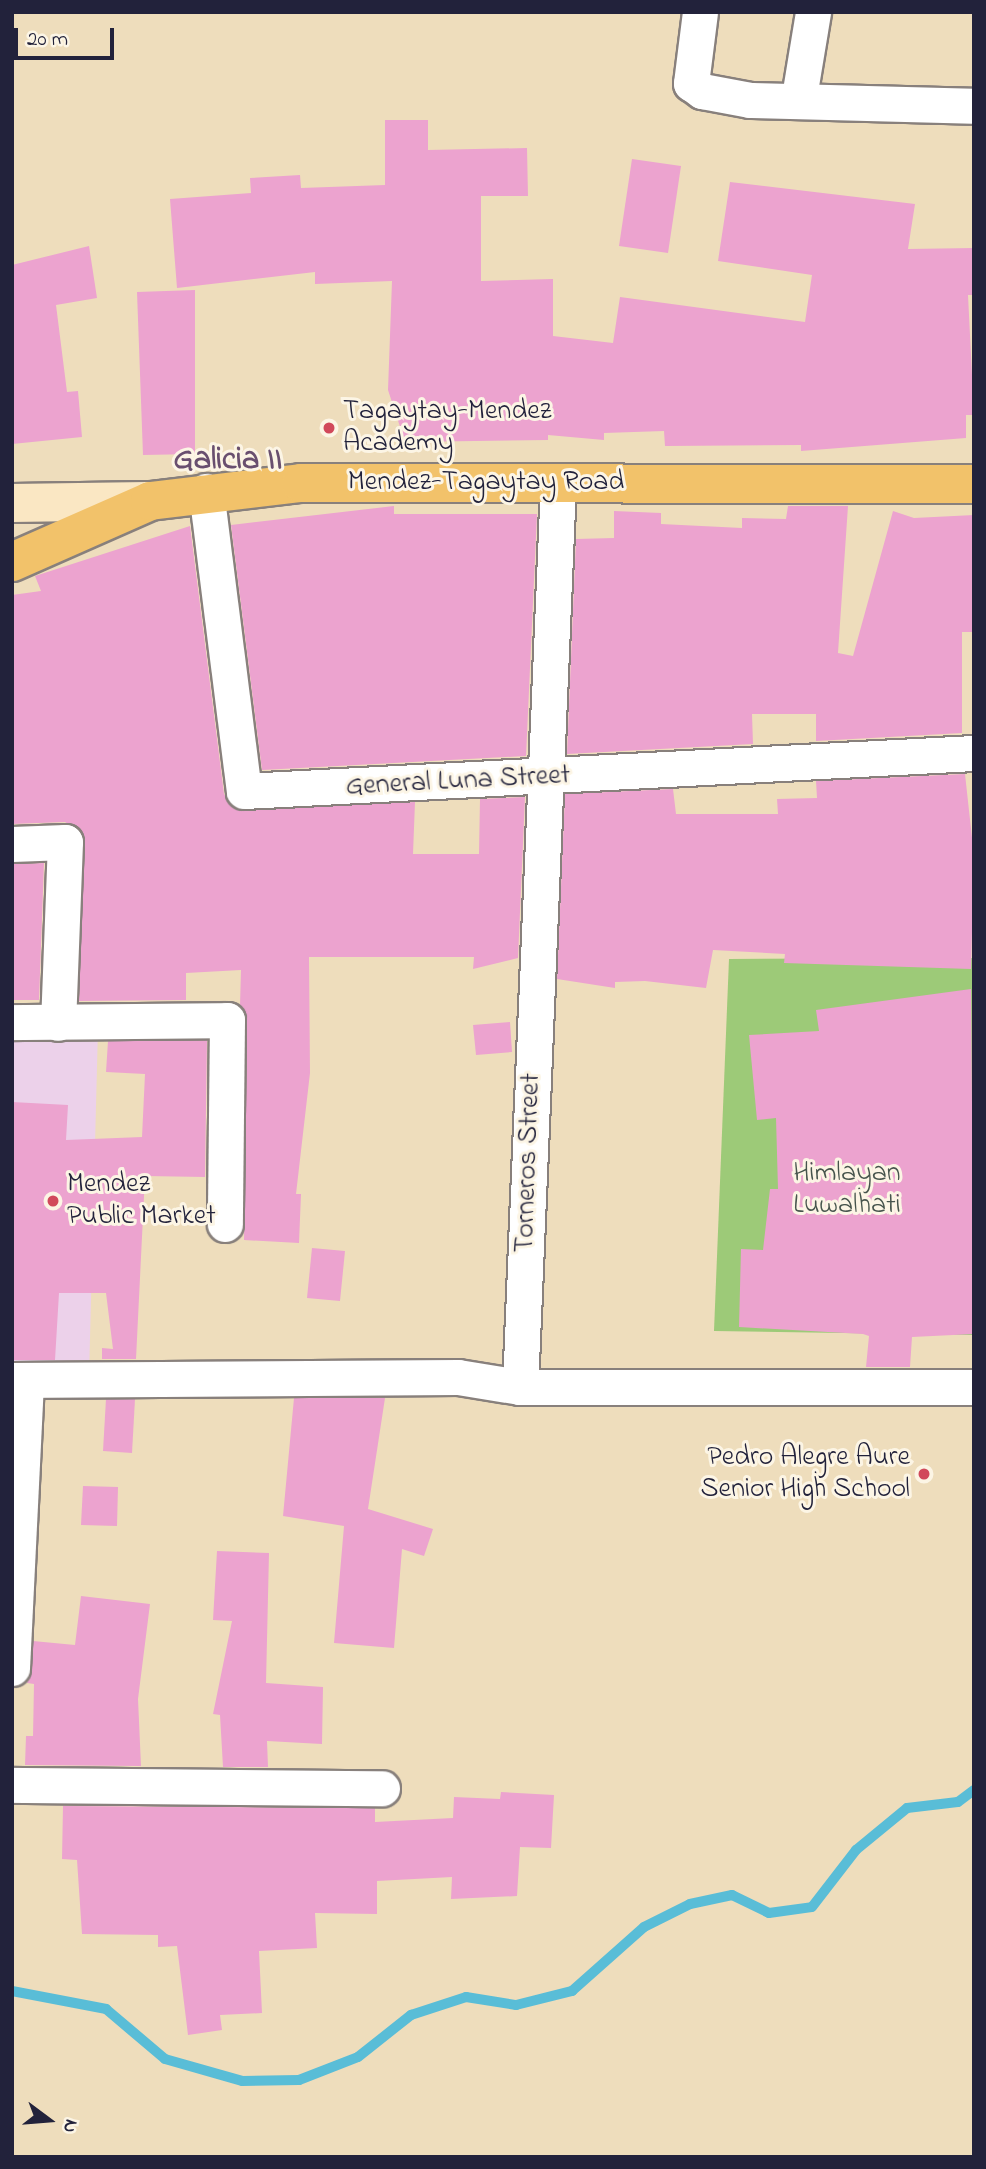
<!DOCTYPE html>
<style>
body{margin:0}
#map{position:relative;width:986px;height:2169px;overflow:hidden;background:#eeddbc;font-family:"Indie Flower",sans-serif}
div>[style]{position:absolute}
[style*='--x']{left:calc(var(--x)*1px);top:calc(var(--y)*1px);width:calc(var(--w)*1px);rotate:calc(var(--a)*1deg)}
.built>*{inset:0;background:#ecd1ea}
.green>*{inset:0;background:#9dca78}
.stream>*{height:10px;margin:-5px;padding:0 5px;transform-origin:5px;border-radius:5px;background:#59bdd7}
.building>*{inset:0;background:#eca3cf}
.roads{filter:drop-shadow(2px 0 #88807c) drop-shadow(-2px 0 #88807c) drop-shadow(0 2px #88807c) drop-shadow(0 -2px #88807c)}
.street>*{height:35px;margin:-17.5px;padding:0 17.5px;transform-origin:17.5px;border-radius:17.5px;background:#fff}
.secondary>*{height:38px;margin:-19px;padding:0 19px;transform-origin:19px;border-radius:19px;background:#fae7c3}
.primary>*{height:38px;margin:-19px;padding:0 19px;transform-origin:19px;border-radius:19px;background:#f2c26a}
.dots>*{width:19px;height:19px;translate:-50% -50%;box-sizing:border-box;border:4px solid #fcf5e5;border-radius:50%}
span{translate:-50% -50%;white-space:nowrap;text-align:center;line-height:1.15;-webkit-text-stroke:6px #fcf5e5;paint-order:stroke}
.poi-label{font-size:28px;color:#22223b}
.left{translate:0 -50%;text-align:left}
.right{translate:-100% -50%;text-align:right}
.street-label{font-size:28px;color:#22223b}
.park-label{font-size:28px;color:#47544d}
.quarter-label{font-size:32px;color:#694f6f;font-weight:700}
.frame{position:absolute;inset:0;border:14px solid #22223b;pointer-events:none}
.north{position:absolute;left:14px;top:2085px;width:70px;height:70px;-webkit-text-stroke:5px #fcf5e5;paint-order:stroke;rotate:106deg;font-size:19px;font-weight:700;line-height:28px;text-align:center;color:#22223b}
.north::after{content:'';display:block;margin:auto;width:24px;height:32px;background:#22223b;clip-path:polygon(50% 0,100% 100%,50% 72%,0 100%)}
.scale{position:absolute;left:14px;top:28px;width:100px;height:32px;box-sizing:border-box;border:4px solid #22223b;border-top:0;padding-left:9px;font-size:21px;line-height:24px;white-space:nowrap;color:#22223b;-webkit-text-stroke:5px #fcf5e5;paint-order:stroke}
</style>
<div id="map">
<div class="built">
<div style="clip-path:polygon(12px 1027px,98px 1028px,89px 1377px,12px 1374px)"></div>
</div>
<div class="green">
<div style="clip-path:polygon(974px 958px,974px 1335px,714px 1331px,729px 959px)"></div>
</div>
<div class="stream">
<div style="--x:12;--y:1991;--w:96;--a:10.8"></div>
<div style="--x:106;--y:2009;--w:77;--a:40.3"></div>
<div style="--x:165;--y:2059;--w:80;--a:15.9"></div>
<div style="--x:242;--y:2081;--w:57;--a:-1"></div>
<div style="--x:299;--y:2080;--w:63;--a:-21.3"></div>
<div style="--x:358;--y:2057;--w:68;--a:-38.4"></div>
<div style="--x:411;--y:2015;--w:58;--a:-18.1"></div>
<div style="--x:466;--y:1997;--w:51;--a:9.1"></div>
<div style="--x:516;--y:2005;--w:58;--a:-14"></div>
<div style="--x:572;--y:1991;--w:96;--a:-41.6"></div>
<div style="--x:644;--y:1927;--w:51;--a:-26.6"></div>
<div style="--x:690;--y:1904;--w:43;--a:-12.1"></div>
<div style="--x:732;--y:1895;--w:41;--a:25.9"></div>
<div style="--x:769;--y:1913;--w:43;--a:-7.9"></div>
<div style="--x:812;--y:1907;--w:72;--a:-52.3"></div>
<div style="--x:856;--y:1850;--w:66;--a:-39.5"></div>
<div style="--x:907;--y:1808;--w:51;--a:-6.7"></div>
<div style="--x:958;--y:1802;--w:20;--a:-37"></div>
</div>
<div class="building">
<div style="clip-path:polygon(385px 120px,428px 120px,428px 150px,527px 148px,528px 196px,481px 196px,481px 281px,553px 279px,553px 336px,613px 343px,620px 297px,805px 322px,812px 275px,718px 261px,730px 182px,915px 204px,908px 249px,974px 248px,974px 295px,968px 295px,974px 415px,966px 415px,966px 438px,801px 451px,801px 445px,665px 446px,664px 431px,604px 433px,604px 440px,548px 435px,548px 440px,405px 442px,388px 390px,392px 281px,315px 284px,315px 272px,177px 288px,170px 199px,251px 193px,250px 178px,300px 175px,301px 188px,385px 185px)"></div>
<div style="clip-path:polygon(632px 159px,681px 166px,668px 253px,619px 246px)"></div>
<div style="clip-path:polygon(89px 246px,97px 298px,56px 305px,67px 392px,78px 391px,82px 437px,12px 444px,12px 265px)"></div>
<div style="clip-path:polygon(195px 290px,195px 454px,143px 455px,137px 292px)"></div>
<div style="clip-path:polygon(394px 506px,394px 514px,537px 514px,526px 756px,262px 770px,231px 525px)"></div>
<div style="clip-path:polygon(788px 506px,848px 506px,838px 653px,853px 656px,893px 511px,914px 518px,974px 515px,974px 632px,962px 632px,962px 733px,816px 741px,816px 714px,752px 714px,753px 744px,567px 754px,576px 539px,614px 538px,614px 511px,661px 513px,661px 524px,742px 528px,742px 518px,786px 519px)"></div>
<div style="clip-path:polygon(190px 526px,224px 794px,235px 809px,415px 802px,413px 854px,479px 854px,480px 799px,525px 797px,518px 958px,473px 969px,474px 957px,309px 957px,310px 1073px,296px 1194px,301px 1194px,299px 1243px,244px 1240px,247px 1020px,240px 1005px,241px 970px,186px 973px,186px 1000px,79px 1001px,83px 833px,65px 822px,12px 824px,12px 595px,41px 591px,35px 576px)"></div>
<div style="clip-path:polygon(965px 774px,974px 856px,971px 969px,784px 963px,785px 954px,713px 950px,706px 988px,645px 981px,615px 982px,615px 988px,557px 979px,565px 794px,673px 789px,676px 814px,778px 814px,777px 799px,817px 798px,816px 781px)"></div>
<div style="clip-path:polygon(44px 863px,39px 1000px,12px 1000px,12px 864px)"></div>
<div style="clip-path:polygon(971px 989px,974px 1334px,912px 1337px,910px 1367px,866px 1367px,869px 1336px,863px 1334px,739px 1327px,741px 1249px,763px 1250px,770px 1189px,778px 1189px,776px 1118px,757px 1120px,749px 1035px,819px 1031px,816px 1010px)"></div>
<div style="clip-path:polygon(510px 1022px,512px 1052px,476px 1055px,473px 1025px)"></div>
<div style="clip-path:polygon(207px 1040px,205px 1177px,145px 1176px,136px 1359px,102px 1359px,102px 1348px,113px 1349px,106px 1293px,59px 1293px,55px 1360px,12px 1360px,12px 1102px,68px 1105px,66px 1140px,142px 1137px,145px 1074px,106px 1072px,108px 1041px)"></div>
<div style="clip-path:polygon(312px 1248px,345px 1251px,340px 1301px,307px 1298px)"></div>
<div style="clip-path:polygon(294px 1398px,385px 1398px,368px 1509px,433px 1529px,424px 1556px,402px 1549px,394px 1648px,334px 1643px,344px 1526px,283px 1516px)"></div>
<div style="clip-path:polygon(106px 1399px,135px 1399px,132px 1453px,103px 1451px)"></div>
<div style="clip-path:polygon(83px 1486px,118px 1487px,117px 1526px,81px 1525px)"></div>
<div style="clip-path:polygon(217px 1551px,269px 1553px,266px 1683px,323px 1687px,322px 1744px,267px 1741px,268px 1767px,223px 1767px,220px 1715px,213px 1714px,232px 1621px,213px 1620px)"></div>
<div style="clip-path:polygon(81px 1596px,150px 1604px,138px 1699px,141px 1766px,25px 1765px,26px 1736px,33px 1736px,34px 1684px,27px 1683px,33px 1641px,75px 1645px)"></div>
<div style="clip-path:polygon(501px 1792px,554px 1795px,551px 1848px,520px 1847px,517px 1896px,451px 1899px,452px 1877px,377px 1881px,377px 1914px,315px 1913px,317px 1948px,259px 1951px,262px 2013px,220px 2015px,222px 2030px,188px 2035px,177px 1946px,158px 1947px,158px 1935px,82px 1934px,77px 1860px,62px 1859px,63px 1806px,375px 1808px,375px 1822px,453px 1818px,454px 1797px,500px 1799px)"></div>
</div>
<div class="roads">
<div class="street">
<div style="--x:700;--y:12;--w:72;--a:97.2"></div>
<div style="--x:691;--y:83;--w:14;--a:36"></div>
<div style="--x:702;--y:91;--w:49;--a:10.6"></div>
<div style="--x:750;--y:100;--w:224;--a:1.5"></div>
<div style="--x:799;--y:97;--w:86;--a:-80.6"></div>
<div style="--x:206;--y:491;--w:302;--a:82.8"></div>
<div style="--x:244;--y:791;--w:731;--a:-2.98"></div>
<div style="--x:12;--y:844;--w:53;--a:-2.2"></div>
<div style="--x:65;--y:842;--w:181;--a:92.2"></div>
<div style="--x:12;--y:1022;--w:215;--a:-0.5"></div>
<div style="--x:227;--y:1020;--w:204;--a:90.6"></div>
<div style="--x:12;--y:1380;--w:446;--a:-0.4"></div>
<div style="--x:458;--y:1377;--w:63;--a:9.2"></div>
<div style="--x:520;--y:1387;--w:905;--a:-87.59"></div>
<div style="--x:520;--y:1387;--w:454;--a:0"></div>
<div style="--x:12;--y:1668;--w:288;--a:-87.2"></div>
<div style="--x:12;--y:1785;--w:370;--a:0.5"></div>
</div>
<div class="secondary">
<div style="--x:12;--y:503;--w:135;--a:-0.8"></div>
</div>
<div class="primary">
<div style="--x:12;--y:562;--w:151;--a:-23.8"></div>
<div style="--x:150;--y:501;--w:152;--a:-6.8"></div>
<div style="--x:301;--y:483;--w:673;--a:0.09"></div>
</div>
</div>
<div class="dots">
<div style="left:329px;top:428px;background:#d1495b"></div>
<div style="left:53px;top:1201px;background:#d1495b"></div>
<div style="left:924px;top:1474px;background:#d1495b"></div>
</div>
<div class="poi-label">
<span class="left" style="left:343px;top:428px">Tagaytay-Mendez<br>Academy</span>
<span class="left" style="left:67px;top:1201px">Mendez<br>Public Market</span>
<span class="right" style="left:910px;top:1474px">Pedro Alegre Aure<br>Senior High School</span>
</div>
<div class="street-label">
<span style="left:486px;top:483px">Mendez-Tagaytay Road</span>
<span style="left:458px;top:782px;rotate:-3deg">General Luna Street</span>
<span style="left:529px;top:1163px;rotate:-88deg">Torneros Street</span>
</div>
<div class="park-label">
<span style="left:847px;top:1190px">Himlayan<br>Luwalhati</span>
</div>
<div class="quarter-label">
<span style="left:228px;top:461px">Galicia II</span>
</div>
<div class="frame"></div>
<div class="north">N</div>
<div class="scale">20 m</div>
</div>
